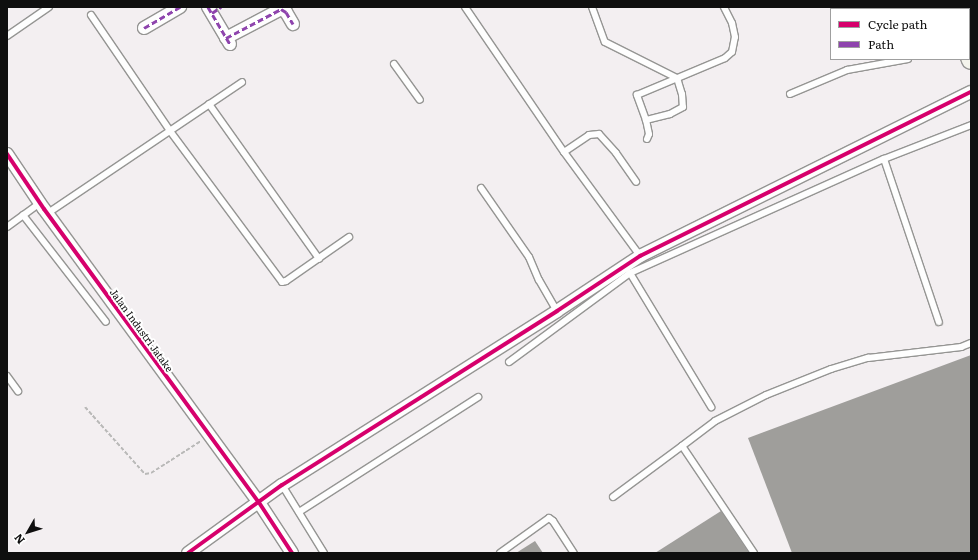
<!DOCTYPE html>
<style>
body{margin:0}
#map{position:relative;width:978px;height:560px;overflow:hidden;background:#fbfbf6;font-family:Literata,serif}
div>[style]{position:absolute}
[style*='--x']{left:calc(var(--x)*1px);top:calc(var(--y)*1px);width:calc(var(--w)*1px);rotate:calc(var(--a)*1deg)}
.industrial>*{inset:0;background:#f3eff1}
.building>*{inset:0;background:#9f9e9b}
.path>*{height:2px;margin-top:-1px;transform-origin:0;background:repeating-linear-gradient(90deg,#b9b9b8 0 4px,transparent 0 6px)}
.roads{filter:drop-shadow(1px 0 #959593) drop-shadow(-1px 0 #959593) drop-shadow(0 1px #959593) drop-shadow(0 -1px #959593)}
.lane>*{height:6px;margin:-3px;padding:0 3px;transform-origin:3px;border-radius:3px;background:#fefefe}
.street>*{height:12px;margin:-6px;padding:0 6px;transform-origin:6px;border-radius:6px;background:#fefefe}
.secondary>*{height:18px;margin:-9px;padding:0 9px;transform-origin:9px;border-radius:9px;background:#f4f4ec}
.quiet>*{height:3px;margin-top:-1.5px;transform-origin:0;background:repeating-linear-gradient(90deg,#8e44ad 0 6px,transparent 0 9px)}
.cycleway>*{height:4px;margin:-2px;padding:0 2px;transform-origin:2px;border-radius:2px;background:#d6006c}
span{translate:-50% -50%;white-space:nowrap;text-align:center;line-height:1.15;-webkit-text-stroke:4px #fff;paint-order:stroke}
.street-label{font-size:10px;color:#0f0f0f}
.frame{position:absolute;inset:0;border:8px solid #0f0f0f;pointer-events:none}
.legend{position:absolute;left:830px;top:8px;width:140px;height:52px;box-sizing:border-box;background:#fff;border:1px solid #9f9f9f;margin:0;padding:5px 7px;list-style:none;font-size:12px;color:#0f0f0f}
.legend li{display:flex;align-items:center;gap:8px;height:20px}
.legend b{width:20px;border:1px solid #9f9f9f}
.north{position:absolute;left:8px;top:512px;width:40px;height:40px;-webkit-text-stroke:3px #fff;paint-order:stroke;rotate:231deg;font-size:11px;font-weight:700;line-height:16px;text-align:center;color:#0f0f0f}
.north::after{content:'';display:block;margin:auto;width:14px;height:18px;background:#0f0f0f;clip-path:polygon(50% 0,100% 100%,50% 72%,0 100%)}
</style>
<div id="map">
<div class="industrial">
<div style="clip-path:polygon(evenodd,7px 7px,971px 7px,971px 553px,7px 553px,7px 7px,831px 9px,969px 9px,969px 59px,831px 59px,831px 9px)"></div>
</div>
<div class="building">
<div style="clip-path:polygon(971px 355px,971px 553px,792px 553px,748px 438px)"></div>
<div style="clip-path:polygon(721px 511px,749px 553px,655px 553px)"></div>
<div style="clip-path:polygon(535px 541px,543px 553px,516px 553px)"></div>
</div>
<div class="path">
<div style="--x:85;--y:407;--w:90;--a:48.2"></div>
<div style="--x:145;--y:474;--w:6;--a:-9"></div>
<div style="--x:151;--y:473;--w:59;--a:-32.6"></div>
</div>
<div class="roads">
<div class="lane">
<div style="--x:465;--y:7;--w:176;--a:55.7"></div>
<div style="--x:564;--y:152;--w:129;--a:53.8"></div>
<div style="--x:592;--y:7;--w:37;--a:70"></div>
<div style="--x:605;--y:42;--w:80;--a:26.6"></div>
<div style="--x:677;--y:78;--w:17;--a:73"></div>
<div style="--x:682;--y:94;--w:13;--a:86"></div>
<div style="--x:683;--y:107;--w:15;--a:152"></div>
<div style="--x:670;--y:114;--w:25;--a:166"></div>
<div style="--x:91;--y:15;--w:140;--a:55.7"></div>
<div style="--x:170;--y:131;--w:188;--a:53.4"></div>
<div style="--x:282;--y:282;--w:4;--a:-14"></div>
<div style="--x:286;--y:281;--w:77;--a:-34.9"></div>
<div style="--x:7;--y:36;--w:51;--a:-34.6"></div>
<div style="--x:394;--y:64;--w:44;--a:54.2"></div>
<div style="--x:790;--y:94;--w:62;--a:-22.8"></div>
<div style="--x:847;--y:70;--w:62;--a:-10.2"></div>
<div style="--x:209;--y:104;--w:190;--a:54.6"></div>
<div style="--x:647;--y:139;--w:5;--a:-68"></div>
<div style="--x:649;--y:134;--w:14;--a:-102"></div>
<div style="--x:646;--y:120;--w:27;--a:-110"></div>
<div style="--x:637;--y:95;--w:95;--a:-22.8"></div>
<div style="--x:725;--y:58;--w:9;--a:-41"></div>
<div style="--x:732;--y:52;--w:15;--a:-79"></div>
<div style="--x:735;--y:37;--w:14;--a:-102"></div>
<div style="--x:732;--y:23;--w:18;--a:-117"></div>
<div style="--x:564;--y:152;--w:30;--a:-34"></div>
<div style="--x:589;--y:135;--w:10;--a:-6"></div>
<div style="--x:599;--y:134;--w:25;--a:48"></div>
<div style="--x:616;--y:153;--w:35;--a:55"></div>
<div style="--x:884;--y:159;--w:172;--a:71.4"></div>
<div style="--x:481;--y:188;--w:84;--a:55.2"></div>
<div style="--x:529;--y:257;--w:25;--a:67"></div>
<div style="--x:539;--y:280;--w:36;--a:60"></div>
<div style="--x:48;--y:213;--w:234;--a:-34"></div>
<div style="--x:23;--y:215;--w:135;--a:52.2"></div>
<div style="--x:7;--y:227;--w:41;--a:-36"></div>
<div style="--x:630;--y:273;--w:157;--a:58.8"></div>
<div style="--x:509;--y:362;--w:150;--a:-36.3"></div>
<div style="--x:630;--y:273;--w:278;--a:-24.2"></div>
<div style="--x:884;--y:159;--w:93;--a:-21.3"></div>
<div style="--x:7;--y:376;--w:19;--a:54"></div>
<div style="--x:282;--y:485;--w:80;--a:58.3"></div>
<div style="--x:613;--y:497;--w:86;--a:-36.5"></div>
<div style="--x:299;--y:512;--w:213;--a:-32.7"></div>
<div style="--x:500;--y:553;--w:60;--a:-35.5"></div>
<div style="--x:549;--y:518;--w:5;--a:37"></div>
<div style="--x:553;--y:521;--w:38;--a:57"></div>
<div style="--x:754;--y:553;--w:129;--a:-123.9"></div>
<div style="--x:682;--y:446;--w:41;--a:-37.1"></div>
<div style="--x:715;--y:421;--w:57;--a:-27"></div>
<div style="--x:766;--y:395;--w:70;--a:-21.8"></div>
<div style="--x:831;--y:369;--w:39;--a:-17"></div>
<div style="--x:868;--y:358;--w:94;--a:-6.7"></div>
<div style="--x:961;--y:347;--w:11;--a:-22"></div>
</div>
<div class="street">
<div style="--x:208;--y:7;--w:43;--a:59.3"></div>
<div style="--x:144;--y:28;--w:42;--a:-30.3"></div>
<div style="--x:226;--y:38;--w:62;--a:-27.8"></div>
<div style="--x:281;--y:9;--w:6;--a:31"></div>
<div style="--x:286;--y:12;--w:14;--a:60"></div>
<div style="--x:7;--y:154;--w:66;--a:56.1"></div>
<div style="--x:44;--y:209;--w:362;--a:53.8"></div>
<div style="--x:258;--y:501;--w:62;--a:56.8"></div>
<div style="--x:188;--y:553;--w:116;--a:-35.9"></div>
<div style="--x:282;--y:485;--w:325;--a:-32.3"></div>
<div style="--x:557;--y:311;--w:100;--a:-33.5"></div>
<div style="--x:640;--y:256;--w:369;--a:-26.4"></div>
</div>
<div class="secondary">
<div style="--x:955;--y:7;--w:2;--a:63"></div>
<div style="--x:969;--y:54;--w:6;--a:72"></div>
</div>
</div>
<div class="quiet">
<div style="--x:208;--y:7;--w:43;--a:59.3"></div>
<div style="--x:212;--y:13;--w:11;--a:-34"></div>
<div style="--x:144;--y:28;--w:42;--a:-30.3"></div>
<div style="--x:226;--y:38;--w:62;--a:-27.8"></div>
<div style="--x:281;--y:9;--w:6;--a:31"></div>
<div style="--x:286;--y:12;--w:14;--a:60"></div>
</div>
<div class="cycleway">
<div style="--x:7;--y:154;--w:66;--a:56.1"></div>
<div style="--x:44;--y:209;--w:362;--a:53.8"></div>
<div style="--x:258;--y:501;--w:62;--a:56.8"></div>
<div style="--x:188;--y:553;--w:116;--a:-35.9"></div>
<div style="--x:282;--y:485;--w:325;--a:-32.3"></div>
<div style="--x:557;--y:311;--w:100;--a:-33.5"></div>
<div style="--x:640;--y:256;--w:369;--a:-26.4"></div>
</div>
<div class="street-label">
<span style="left:142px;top:330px;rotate:54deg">Jalan Industri Jatake</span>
</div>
<div class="frame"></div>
<ul class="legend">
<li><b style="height:5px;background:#d6006c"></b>Cycle path</li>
<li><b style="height:5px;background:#8e44ad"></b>Path</li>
</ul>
<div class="north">N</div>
</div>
